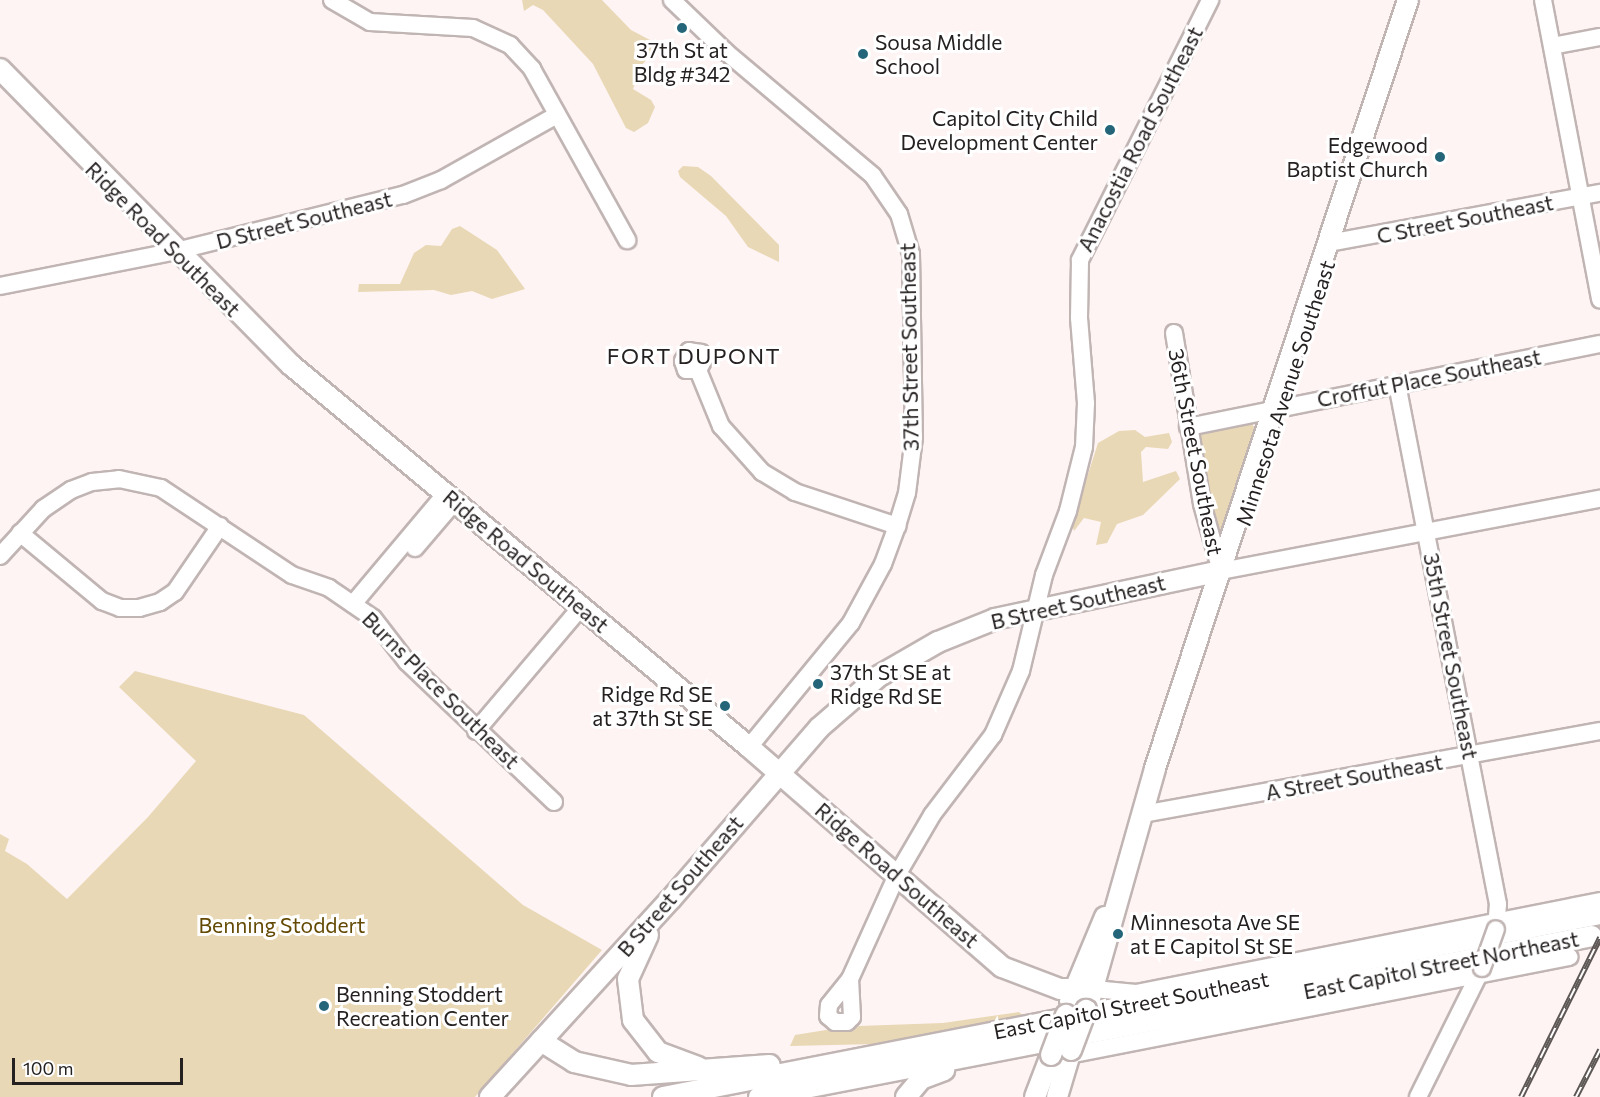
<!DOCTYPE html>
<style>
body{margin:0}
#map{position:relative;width:1600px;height:1097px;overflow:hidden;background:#fef4f3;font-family:Commissioner,sans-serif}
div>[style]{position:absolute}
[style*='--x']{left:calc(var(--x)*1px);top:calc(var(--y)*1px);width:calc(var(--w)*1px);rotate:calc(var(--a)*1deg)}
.green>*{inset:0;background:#e9d8b5}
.roads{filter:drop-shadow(2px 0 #c1b5b4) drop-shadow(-2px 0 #c1b5b4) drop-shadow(0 2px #c1b5b4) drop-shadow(0 -2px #c1b5b4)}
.minor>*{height:16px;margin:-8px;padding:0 8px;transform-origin:8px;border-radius:8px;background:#fff}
.major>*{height:20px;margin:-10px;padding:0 10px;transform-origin:10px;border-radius:10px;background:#fff}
.rail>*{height:6px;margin-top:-3px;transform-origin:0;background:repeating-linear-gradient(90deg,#fff 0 11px,#5c5655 0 22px);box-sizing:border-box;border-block:2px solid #5c5655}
.bridges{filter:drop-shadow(2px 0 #c1b5b4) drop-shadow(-2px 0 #c1b5b4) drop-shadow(0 2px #c1b5b4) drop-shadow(0 -2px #c1b5b4)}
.minor-bridge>*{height:16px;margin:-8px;padding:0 8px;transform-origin:8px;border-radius:8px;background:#fff}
.major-bridge>*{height:20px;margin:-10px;padding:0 10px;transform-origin:10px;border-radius:10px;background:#fff}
.dots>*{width:16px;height:16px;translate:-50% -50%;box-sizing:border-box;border:3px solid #fff;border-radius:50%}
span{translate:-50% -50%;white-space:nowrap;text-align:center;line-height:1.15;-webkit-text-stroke:6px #fff;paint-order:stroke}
.poi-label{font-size:21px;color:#252120}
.left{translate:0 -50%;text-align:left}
.right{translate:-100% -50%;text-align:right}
.street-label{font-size:21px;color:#252120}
.park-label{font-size:21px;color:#634903}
.neighbourhood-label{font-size:22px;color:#252120;letter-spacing:1.5px}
.scale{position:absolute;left:12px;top:1058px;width:171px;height:27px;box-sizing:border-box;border:3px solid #252120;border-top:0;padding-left:8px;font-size:18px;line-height:21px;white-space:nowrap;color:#252120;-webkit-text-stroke:4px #fff;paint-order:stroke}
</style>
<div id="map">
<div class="green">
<div style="clip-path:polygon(522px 0,602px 0,631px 30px,650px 40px,654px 51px,641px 66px,633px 89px,651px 100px,655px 107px,648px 123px,634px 132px,626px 128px,593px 64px,543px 10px,533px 5px,524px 11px)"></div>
<div style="clip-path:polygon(683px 166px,698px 167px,711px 176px,779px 245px,779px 262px,748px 247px,726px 216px,680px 177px,678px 171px)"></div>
<div style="clip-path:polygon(460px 226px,497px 250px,525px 289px,492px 299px,472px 291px,451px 295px,434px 290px,358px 292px,359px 284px,400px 284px,414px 253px,426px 245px,441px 246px,452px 229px)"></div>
<div style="clip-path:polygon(1249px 421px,1257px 430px,1224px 528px,1219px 530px,1215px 526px,1198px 432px)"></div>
<div style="clip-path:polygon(1135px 430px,1145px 437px,1169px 433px,1172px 442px,1168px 449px,1146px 447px,1141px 452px,1143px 482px,1176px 471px,1180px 479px,1143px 515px,1117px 524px,1107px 543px,1096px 545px,1101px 522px,1084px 518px,1074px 531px,1072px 524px,1098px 443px,1119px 431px)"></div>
<div style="clip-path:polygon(135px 671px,304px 715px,523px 905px,602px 950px,475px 1097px,0 1097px,0 834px,9px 839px,5px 851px,27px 864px,67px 899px,148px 817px,196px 761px,119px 687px)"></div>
<div style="clip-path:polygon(1019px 1012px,1026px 1018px,876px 1044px,790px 1046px,795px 1035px,826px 1030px,844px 1032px,859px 1026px,943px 1023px)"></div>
</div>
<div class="roads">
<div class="minor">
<div style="--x:332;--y:0;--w:44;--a:30.1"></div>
<div style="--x:370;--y:22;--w:103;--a:3.3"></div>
<div style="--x:473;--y:28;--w:41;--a:24.7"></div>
<div style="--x:510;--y:45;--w:33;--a:47"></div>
<div style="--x:532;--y:69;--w:196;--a:60.9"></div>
<div style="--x:672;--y:0;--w:75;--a:43.9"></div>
<div style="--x:726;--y:52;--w:192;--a:40.1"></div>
<div style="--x:873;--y:176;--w:46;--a:55.6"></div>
<div style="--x:899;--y:214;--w:42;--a:73.3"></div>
<div style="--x:911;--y:254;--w:183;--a:89.1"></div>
<div style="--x:914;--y:437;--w:56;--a:97.1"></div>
<div style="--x:907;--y:493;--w:34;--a:107"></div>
<div style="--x:897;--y:526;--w:40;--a:110.2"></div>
<div style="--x:883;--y:564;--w:67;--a:118.5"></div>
<div style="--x:851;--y:623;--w:161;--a:129.4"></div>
<div style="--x:1543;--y:0;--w:305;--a:79.2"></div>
<div style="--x:1552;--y:46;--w:49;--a:-10.6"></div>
<div style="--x:1329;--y:243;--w:276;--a:-10.5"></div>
<div style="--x:0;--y:286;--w:179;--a:-11.2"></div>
<div style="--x:176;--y:251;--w:234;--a:-13.9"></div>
<div style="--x:403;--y:195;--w:41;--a:-21.5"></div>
<div style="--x:441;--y:180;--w:133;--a:-29.3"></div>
<div style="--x:1174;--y:333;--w:173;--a:80.7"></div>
<div style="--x:1202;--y:504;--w:70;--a:74.2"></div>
<div style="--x:1221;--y:571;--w:386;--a:-10.8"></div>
<div style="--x:698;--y:370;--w:13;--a:-61"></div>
<div style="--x:704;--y:359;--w:7;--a:-117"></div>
<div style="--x:701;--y:353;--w:12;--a:-171"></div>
<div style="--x:689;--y:351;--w:12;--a:121"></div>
<div style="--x:683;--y:361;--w:9;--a:72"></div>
<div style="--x:686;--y:370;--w:12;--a:0"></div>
<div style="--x:698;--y:370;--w:61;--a:67.7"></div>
<div style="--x:721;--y:426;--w:62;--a:48.3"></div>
<div style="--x:762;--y:472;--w:39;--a:31"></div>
<div style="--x:795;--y:492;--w:108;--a:18.4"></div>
<div style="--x:1397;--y:384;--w:530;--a:79.01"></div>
<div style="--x:1498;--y:904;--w:25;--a:95"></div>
<div style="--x:1188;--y:427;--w:420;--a:-11.4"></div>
<div style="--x:20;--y:533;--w:107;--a:39.7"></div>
<div style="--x:102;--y:601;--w:19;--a:21"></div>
<div style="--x:120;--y:608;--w:19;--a:0"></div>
<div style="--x:139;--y:608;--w:22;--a:-16"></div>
<div style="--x:160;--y:602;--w:18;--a:-34"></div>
<div style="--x:175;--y:592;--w:80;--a:-55.7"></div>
<div style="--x:415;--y:548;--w:62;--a:-49.6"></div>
<div style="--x:0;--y:556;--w:64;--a:-47.5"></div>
<div style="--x:43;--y:509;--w:34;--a:-34"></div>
<div style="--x:71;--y:490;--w:22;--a:-21"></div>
<div style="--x:92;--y:482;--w:27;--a:-6"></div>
<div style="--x:119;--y:479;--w:43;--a:12.1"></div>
<div style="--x:161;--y:488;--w:157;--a:33.6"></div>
<div style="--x:292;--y:575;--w:39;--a:19"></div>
<div style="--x:329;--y:588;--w:53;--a:34.3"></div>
<div style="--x:373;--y:618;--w:56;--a:52.3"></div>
<div style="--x:407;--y:662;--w:203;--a:43.6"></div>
<div style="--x:353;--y:604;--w:145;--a:-50"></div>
<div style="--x:476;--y:731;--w:162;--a:-49.7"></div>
<div style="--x:1143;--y:814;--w:464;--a:-10.3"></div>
<div style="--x:850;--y:979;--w:38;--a:87"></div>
<div style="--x:852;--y:1017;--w:7;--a:135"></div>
<div style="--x:847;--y:1022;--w:12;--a:180"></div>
<div style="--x:835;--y:1022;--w:9;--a:-139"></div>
<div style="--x:828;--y:1016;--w:11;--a:-85"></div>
<div style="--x:829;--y:1005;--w:33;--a:-51"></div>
<div style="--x:850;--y:979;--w:114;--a:-65.7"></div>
<div style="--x:897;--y:875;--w:69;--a:-59.7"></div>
<div style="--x:932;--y:815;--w:101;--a:-52.7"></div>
<div style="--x:993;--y:735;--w:70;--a:-66.4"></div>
<div style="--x:1021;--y:671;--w:99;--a:-76.5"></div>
<div style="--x:1044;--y:575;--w:68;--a:-69.4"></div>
<div style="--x:1068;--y:511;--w:66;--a:-76"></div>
<div style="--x:1084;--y:447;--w:44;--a:-87.4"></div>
<div style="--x:1086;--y:403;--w:85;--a:-94.7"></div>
<div style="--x:1079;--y:318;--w:58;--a:-89"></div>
<div style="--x:1080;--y:260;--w:291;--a:-63.4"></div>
<div style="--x:1094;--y:989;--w:42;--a:5.4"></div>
<div style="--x:1136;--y:993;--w:473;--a:-11.2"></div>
<div style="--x:1069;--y:1055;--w:510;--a:-11.09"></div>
<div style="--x:1418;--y:1097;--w:144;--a:-63.6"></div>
</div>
<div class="major">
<div style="--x:0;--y:69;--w:415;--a:45.5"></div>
<div style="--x:291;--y:365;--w:596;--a:39.83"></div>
<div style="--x:749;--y:747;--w:335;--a:41"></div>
<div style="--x:1002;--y:967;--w:62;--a:20.8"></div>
<div style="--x:1060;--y:989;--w:34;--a:0"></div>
<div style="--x:648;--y:935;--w:48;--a:114.4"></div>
<div style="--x:628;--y:979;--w:41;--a:83"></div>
<div style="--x:633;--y:1020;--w:41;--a:52"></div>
<div style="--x:658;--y:1052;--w:43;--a:20.6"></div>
<div style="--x:1070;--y:1001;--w:91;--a:-67.4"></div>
<div style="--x:1089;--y:1002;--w:243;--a:-74.2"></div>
<div style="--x:1155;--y:768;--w:809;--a:-71.77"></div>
<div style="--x:541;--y:1041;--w:39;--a:32"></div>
<div style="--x:574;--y:1062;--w:58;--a:12.8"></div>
<div style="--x:631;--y:1075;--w:139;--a:-4.1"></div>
<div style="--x:490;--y:1097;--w:268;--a:-47.6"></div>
<div style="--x:671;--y:899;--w:226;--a:-49.1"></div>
<div style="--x:819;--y:728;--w:79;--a:-40.9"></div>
<div style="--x:879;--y:676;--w:68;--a:-30"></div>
<div style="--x:938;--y:642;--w:61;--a:-22"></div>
<div style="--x:995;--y:619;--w:231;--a:-12"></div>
<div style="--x:663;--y:1097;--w:955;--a:-11.05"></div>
<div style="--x:759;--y:1097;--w:848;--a:-10.94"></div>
<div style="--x:906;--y:1097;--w:23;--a:-50"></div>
<div style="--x:921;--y:1079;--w:25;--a:-21"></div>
<div style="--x:1035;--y:1097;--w:45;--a:-69.1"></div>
<div style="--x:1057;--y:1097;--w:49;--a:-73.4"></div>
</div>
</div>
<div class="rail">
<div style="--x:1521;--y:1097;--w:178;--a:-63.6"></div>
<div style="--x:1576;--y:1097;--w:53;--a:-62.9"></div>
</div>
<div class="bridges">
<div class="minor-bridge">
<div style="--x:1482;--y:968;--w:41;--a:-70.3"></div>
</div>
<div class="major-bridge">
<div style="--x:1071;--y:1050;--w:43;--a:-69.4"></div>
<div style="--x:1051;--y:1055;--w:43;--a:-69.4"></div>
</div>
</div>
<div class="dots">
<div style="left:682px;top:28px;background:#25657a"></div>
<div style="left:863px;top:54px;background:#25657a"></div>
<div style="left:1110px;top:130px;background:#25657a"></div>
<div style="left:1440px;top:157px;background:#25657a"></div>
<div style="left:818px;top:684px;background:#25657a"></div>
<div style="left:725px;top:706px;background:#25657a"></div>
<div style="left:1118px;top:934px;background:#25657a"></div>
<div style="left:324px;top:1006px;background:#25657a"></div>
</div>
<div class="poi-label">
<span class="left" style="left:875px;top:54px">Sousa Middle<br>School</span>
<span style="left:682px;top:62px">37th St at<br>Bldg #342</span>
<span class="right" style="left:1098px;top:130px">Capitol City Child<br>Development Center</span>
<span class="right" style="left:1428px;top:157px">Edgewood<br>Baptist Church</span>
<span class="left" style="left:830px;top:684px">37th St SE at<br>Ridge Rd SE</span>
<span class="right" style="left:713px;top:706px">Ridge Rd SE<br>at 37th St SE</span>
<span class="left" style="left:1130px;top:934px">Minnesota Ave SE<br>at E Capitol St SE</span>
<span class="left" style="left:336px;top:1006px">Benning Stoddert<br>Recreation Center</span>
</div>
<div class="street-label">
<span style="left:1140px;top:139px;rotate:-63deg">Anacostia Road Southeast</span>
<span style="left:1465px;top:219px;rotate:-11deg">C Street Southeast</span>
<span style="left:304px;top:220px;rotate:-14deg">D Street Southeast</span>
<span style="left:163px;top:239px;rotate:45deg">Ridge Road Southeast</span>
<span style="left:909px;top:347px;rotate:-91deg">37th Street Southeast</span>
<span style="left:1429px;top:378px;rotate:-11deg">Croffut Place Southeast</span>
<span style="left:1285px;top:393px;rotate:-72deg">Minnesota Avenue Southeast</span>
<span style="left:1196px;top:452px;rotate:79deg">36th Street Southeast</span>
<span style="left:526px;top:561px;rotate:40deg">Ridge Road Southeast</span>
<span style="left:1078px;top:602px;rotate:-13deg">B Street Southeast</span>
<span style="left:1451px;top:656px;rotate:79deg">35th Street Southeast</span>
<span style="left:441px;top:690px;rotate:45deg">Burns Place Southeast</span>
<span style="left:1354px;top:777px;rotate:-10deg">A Street Southeast</span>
<span style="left:897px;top:875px;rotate:41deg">Ridge Road Southeast</span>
<span style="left:680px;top:886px;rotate:-49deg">B Street Southeast</span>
<span style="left:1441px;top:965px;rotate:-11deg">East Capitol Street Northeast</span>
<span style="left:1131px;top:1005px;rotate:-11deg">East Capitol Street Southeast</span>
</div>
<div class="park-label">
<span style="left:282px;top:925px">Benning Stoddert</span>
</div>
<div class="neighbourhood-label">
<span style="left:694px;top:356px">FORT DUPONT</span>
</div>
<div class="scale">100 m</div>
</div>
